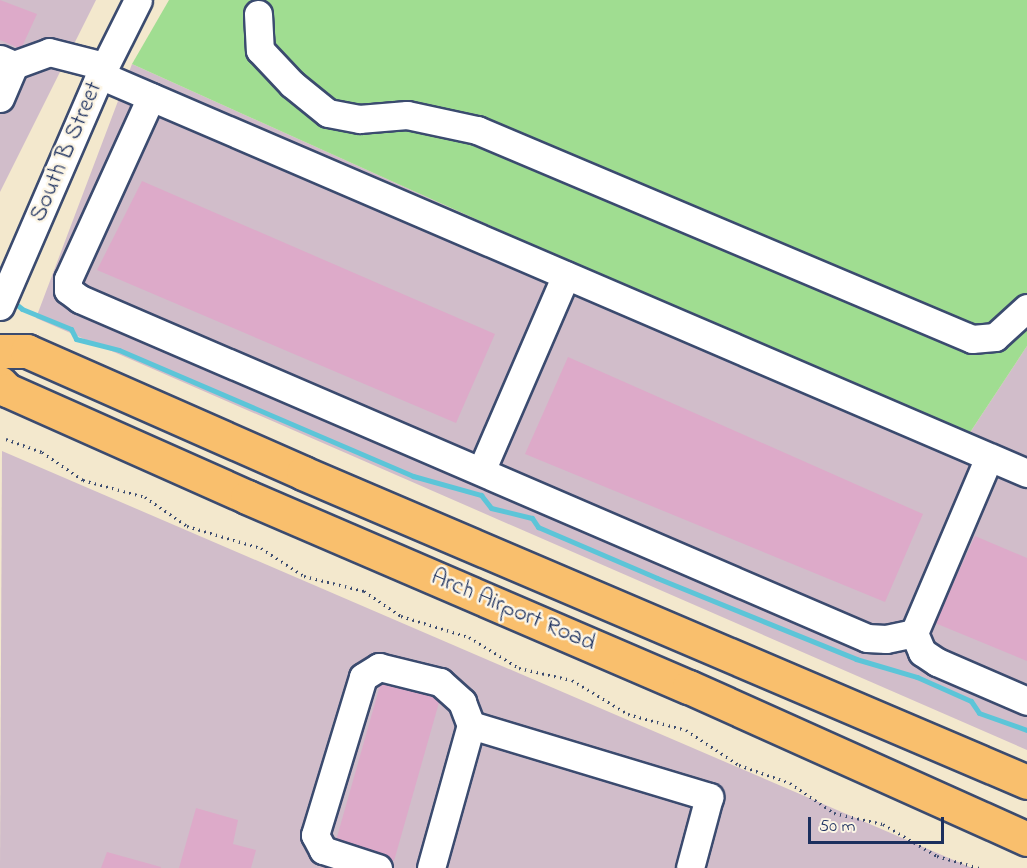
<!DOCTYPE html>
<style>
body{margin:0}
#map{position:relative;width:1027px;height:868px;overflow:hidden;background:#f3e8cd;font-family:"Indie Flower",sans-serif}
div>[style]{position:absolute}
[style*='--x']{left:calc(var(--x)*1px);top:calc(var(--y)*1px);width:calc(var(--w)*1px);rotate:calc(var(--a)*1deg)}
.industrial>*{inset:0;background:#d1bdca}
.green>*{inset:0;background:#a0dd91}
.stream>*{height:5px;margin:-2.5px;padding:0 2.5px;transform-origin:2.5px;border-radius:2.5px;background:#5cc5d8}
.building>*{inset:0;background:#ddaac9}
.path>*{height:3px;margin-top:-1.5px;transform-origin:0;background:repeating-linear-gradient(90deg,#3b4b6f 0 1.5px,transparent 0 6px)}
.roads{filter:drop-shadow(2px 0 #3b4b6f) drop-shadow(-2px 0 #3b4b6f) drop-shadow(0 2px #3b4b6f) drop-shadow(0 -2px #3b4b6f)}
.minor>*{height:27px;margin:-13.5px;padding:0 13.5px;transform-origin:13.5px;border-radius:13.5px;background:#fff}
.major>*{height:33px;margin:-16.5px;padding:0 16.5px;transform-origin:16.5px;border-radius:16.5px;background:#f9bf6d}
span{translate:-50% -50%;white-space:nowrap;text-align:center;line-height:1.15;-webkit-text-stroke:5px #fcf5e5;paint-order:stroke}
.street-label{font-size:24px;color:#1b2f5e}
.scale{position:absolute;left:808px;top:817px;width:136px;height:27px;box-sizing:border-box;border:3px solid #1b2f5e;border-top:0;padding-left:8px;font-size:18px;line-height:21px;white-space:nowrap;color:#1b2f5e;-webkit-text-stroke:4px #fcf5e5;paint-order:stroke}
</style>
<div id="map">
<div class="industrial">
<div style="clip-path:polygon(0 0,96px 0,0 192px)"></div>
<div style="clip-path:polygon(132px 64px,965px 440px,1027px 346px,1027px 750px,36px 318px)"></div>
<div style="clip-path:polygon(2px 451px,972px 868px,0 868px)"></div>
</div>
<div class="green">
<div style="clip-path:polygon(169px 0,1027px 0,1027px 346px,965px 440px,132px 64px)"></div>
</div>
<div class="stream">
<div style="--x:11;--y:300;--w:14;--a:39"></div>
<div style="--x:22;--y:309;--w:53;--a:22.2"></div>
<div style="--x:71;--y:329;--w:11;--a:63"></div>
<div style="--x:76;--y:339;--w:44;--a:14.3"></div>
<div style="--x:119;--y:350;--w:320;--a:23.2"></div>
<div style="--x:413;--y:476;--w:71;--a:15.6"></div>
<div style="--x:481;--y:495;--w:16;--a:52"></div>
<div style="--x:491;--y:508;--w:42;--a:13.7"></div>
<div style="--x:532;--y:518;--w:11;--a:56"></div>
<div style="--x:538;--y:527;--w:129;--a:23.2"></div>
<div style="--x:657;--y:578;--w:215;--a:22.1"></div>
<div style="--x:856;--y:659;--w:64;--a:16.4"></div>
<div style="--x:917;--y:677;--w:59;--a:24"></div>
<div style="--x:971;--y:701;--w:14;--a:56"></div>
<div style="--x:979;--y:713;--w:51;--a:19.5"></div>
</div>
<div class="building">
<div style="clip-path:polygon(0 0,37px 14px,21px 49px,0 40px)"></div>
<div style="clip-path:polygon(142px 181px,495px 334px,456px 423px,97px 270px)"></div>
<div style="clip-path:polygon(568px 357px,923px 514px,885px 602px,525px 454px)"></div>
<div style="clip-path:polygon(975px 536px,1027px 558px,1027px 661px,935px 623px)"></div>
<div style="clip-path:polygon(381px 682px,440px 699px,394px 861px,335px 844px)"></div>
<div style="clip-path:polygon(196px 808px,238px 820px,233px 844px,256px 850px,251px 868px,179px 868px)"></div>
<div style="clip-path:polygon(107px 852px,161px 867px,161px 868px,101px 868px)"></div>
</div>
<div class="path">
<div style="--x:6;--y:439;--w:38;--a:20"></div>
<div style="--x:42;--y:452;--w:50;--a:34.3"></div>
<div style="--x:83;--y:480;--w:64;--a:15.3"></div>
<div style="--x:145;--y:497;--w:51;--a:34.6"></div>
<div style="--x:187;--y:526;--w:77;--a:16.6"></div>
<div style="--x:261;--y:548;--w:51;--a:33.1"></div>
<div style="--x:304;--y:576;--w:62;--a:14"></div>
<div style="--x:364;--y:591;--w:45;--a:34"></div>
<div style="--x:401;--y:616;--w:71;--a:17.2"></div>
<div style="--x:469;--y:637;--w:59;--a:31.8"></div>
<div style="--x:519;--y:668;--w:54;--a:12.8"></div>
<div style="--x:572;--y:680;--w:66;--a:31.3"></div>
<div style="--x:628;--y:714;--w:60;--a:15.4"></div>
<div style="--x:686;--y:730;--w:64;--a:33.4"></div>
<div style="--x:739;--y:765;--w:54;--a:19.4"></div>
<div style="--x:790;--y:783;--w:53;--a:34.3"></div>
<div style="--x:834;--y:813;--w:50;--a:12.7"></div>
<div style="--x:883;--y:824;--w:63;--a:30.7"></div>
<div style="--x:937;--y:856;--w:44;--a:15.9"></div>
</div>
<div class="roads">
<div class="minor">
<div style="--x:258;--y:14;--w:36;--a:87"></div>
<div style="--x:260;--y:50;--w:47;--a:46.7"></div>
<div style="--x:292;--y:84;--w:46;--a:38.9"></div>
<div style="--x:328;--y:113;--w:32;--a:11"></div>
<div style="--x:359;--y:119;--w:48;--a:-4.8"></div>
<div style="--x:407;--y:115;--w:72;--a:12.1"></div>
<div style="--x:477;--y:130;--w:537;--a:22.89"></div>
<div style="--x:972;--y:339;--w:23;--a:-5"></div>
<div style="--x:995;--y:337;--w:43;--a:-42.2"></div>
<div style="--x:0;--y:59;--w:15;--a:23"></div>
<div style="--x:14;--y:65;--w:37;--a:-20"></div>
<div style="--x:49;--y:52;--w:57;--a:14.3"></div>
<div style="--x:100;--y:75;--w:1009;--a:23.24"></div>
<div style="--x:151;--y:97;--w:200;--a:114.5"></div>
<div style="--x:68;--y:279;--w:11;--a:90"></div>
<div style="--x:68;--y:290;--w:15;--a:37"></div>
<div style="--x:80;--y:299;--w:857;--a:23.3"></div>
<div style="--x:867;--y:638;--w:19;--a:3"></div>
<div style="--x:886;--y:639;--w:29;--a:-12"></div>
<div style="--x:914;--y:633;--w:21;--a:67"></div>
<div style="--x:922;--y:652;--w:18;--a:34"></div>
<div style="--x:937;--y:662;--w:98;--a:23.4"></div>
<div style="--x:0;--y:98;--w:36;--a:-67"></div>
<div style="--x:0;--y:306;--w:246;--a:-66.6"></div>
<div style="--x:98;--y:80;--w:89;--a:-63.4"></div>
<div style="--x:482;--y:469;--w:211;--a:-66.6"></div>
<div style="--x:914;--y:633;--w:191;--a:-66.9"></div>
<div style="--x:378;--y:868;--w:58;--a:-161.9"></div>
<div style="--x:323;--y:850;--w:17;--a:-118"></div>
<div style="--x:315;--y:835;--w:165;--a:-73.1"></div>
<div style="--x:363;--y:677;--w:19;--a:-32"></div>
<div style="--x:379;--y:667;--w:63;--a:13.8"></div>
<div style="--x:440;--y:682;--w:30;--a:42"></div>
<div style="--x:462;--y:702;--w:25;--a:69"></div>
<div style="--x:431;--y:868;--w:148;--a:-74.4"></div>
<div style="--x:471;--y:725;--w:249;--a:16.8"></div>
<div style="--x:709;--y:797;--w:73;--a:105"></div>
</div>
<div class="major">
<div style="--x:0;--y:351;--w:27;--a:0"></div>
<div style="--x:27;--y:351;--w:302;--a:23.8"></div>
<div style="--x:303;--y:473;--w:787;--a:23.11"></div>
<div style="--x:0;--y:383;--w:10;--a:45"></div>
<div style="--x:7;--y:390;--w:263;--a:24"></div>
<div style="--x:247;--y:497;--w:481;--a:23.3"></div>
<div style="--x:689;--y:687;--w:371;--a:24.2"></div>
</div>
</div>
<div class="street-label">
<span style="left:67px;top:152px;rotate:-67deg">South B Street</span>
<span style="left:513px;top:611px;rotate:23deg">Arch Airport Road</span>
</div>
<div class="scale">50 m</div>
</div>
